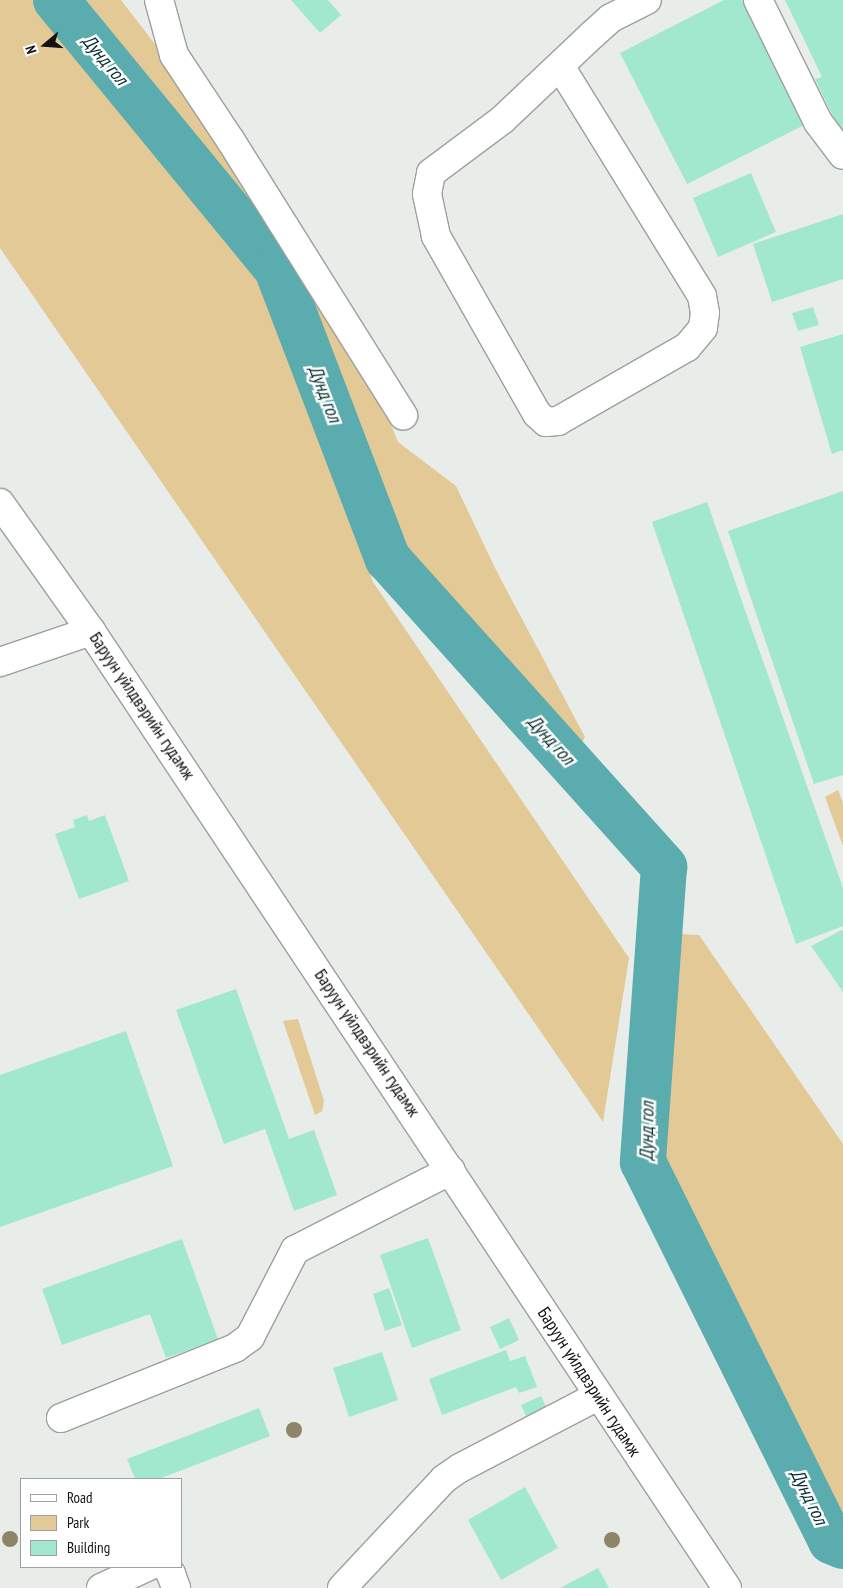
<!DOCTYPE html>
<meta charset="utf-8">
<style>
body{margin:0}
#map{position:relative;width:843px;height:1588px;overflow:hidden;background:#e9ede9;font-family:"PT Sans Narrow",sans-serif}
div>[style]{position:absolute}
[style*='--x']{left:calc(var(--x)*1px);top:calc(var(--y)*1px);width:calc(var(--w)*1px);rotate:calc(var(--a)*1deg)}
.green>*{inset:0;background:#e2c995}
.river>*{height:46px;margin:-23px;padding:0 23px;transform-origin:23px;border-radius:23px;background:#5bacaf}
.building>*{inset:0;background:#a1e8ce}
.roads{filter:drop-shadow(1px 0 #9ca09c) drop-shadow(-1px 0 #9ca09c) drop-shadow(0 1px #9ca09c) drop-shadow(0 -1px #9ca09c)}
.minor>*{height:28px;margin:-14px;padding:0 14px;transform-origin:14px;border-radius:14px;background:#fff}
.trees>*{width:16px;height:16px;margin:-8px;border-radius:50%;background:#8e8569}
span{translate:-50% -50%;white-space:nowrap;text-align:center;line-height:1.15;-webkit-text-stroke:5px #fff;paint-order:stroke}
.street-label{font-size:18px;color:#111211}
.water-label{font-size:19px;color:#062f31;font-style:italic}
.legend{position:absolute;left:20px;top:1478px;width:162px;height:90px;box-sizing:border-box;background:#fff;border:1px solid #a0a0a0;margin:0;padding:6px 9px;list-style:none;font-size:15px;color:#111211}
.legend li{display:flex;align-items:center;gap:10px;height:25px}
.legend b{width:25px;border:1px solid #a0a0a0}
.north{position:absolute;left:20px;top:20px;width:50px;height:50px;-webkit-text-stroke:4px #fff;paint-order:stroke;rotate:252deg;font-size:14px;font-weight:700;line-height:20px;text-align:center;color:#111211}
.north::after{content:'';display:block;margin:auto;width:18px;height:22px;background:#111211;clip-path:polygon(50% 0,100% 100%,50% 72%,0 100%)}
</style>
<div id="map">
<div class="green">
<div style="clip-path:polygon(0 0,37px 0,256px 256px,373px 582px,629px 958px,603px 1122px,0 248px)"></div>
<div style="clip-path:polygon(65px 0,121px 0,324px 264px,398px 442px,456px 486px,497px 572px,585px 737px,561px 782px,396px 558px,290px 276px)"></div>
<div style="clip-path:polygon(838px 790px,843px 803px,843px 846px,825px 797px)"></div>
<div style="clip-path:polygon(678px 934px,699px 935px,843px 1144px,843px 1530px,836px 1527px,654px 1155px)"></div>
<div style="clip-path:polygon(298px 1019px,324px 1101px,322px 1111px,315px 1115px,283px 1021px)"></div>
</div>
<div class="river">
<div style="--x:56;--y:0;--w:348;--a:50.6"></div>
<div style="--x:277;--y:269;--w:311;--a:69.1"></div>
<div style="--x:388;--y:559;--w:414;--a:48.1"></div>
<div style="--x:664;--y:867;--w:296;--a:94.1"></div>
<div style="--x:643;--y:1162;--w:423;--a:63.6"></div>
<div style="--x:831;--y:1541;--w:13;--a:23"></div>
</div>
<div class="building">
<div style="clip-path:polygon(291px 0,328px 0,341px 15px,320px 33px)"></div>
<div style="clip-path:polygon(724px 0,748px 0,810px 122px,687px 184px,620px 53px)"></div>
<div style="clip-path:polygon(785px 0,843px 0,843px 137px,815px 79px,822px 77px)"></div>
<div style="clip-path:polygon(751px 173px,776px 232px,718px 257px,693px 198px)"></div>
<div style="clip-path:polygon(843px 214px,843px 279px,772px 302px,753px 244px)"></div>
<div style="clip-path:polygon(813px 307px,819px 325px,798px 331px,792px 313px)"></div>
<div style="clip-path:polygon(843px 334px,843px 450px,832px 454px,800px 347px)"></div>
<div style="clip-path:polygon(843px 491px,843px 775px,814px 784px,728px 531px)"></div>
<div style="clip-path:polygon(707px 502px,843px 888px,843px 926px,796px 944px,652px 522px)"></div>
<div style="clip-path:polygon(87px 815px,89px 821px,105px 815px,129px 881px,79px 899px,55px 834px,75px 827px,73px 820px)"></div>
<div style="clip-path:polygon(842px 930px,843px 931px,843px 992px,811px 946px)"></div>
<div style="clip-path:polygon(236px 989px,289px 1139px,314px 1130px,337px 1195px,294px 1211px,265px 1129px,224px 1144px,176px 1010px)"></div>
<div style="clip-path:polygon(126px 1031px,173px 1166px,0 1227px,0 1075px)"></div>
<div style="clip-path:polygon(428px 1238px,461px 1330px,412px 1348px,380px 1255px)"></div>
<div style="clip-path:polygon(182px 1239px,218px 1339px,166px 1358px,150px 1314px,62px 1345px,42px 1289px)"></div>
<div style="clip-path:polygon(389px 1288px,402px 1325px,385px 1331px,373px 1294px)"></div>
<div style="clip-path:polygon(509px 1318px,519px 1340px,500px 1349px,490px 1327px)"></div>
<div style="clip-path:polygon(506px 1350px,510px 1361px,525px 1356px,537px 1387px,519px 1393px,516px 1387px,442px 1415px,429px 1379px)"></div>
<div style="clip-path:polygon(382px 1352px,398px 1400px,349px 1417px,333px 1368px)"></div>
<div style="clip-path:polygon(541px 1396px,551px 1418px,531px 1427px,521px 1405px)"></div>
<div style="clip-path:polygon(259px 1408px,270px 1436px,159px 1479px,135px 1479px,127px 1459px)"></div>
<div style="clip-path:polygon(525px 1487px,558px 1548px,501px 1580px,468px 1520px)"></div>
<div style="clip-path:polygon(598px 1568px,609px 1588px,560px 1588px)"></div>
</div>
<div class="roads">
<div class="minor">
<div style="--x:159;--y:0;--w:57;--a:74.7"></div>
<div style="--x:174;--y:55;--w:103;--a:56.5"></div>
<div style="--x:231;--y:141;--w:324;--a:57.9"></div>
<div style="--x:758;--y:0;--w:136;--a:63.8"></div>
<div style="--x:818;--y:122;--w:41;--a:52.9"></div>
<div style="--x:560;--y:66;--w:270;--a:58.3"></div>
<div style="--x:702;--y:296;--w:17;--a:80"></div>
<div style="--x:705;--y:313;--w:15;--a:98"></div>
<div style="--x:703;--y:328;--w:25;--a:130"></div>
<div style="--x:687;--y:347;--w:149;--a:150.2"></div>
<div style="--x:558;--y:421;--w:12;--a:175"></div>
<div style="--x:546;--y:422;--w:12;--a:-138"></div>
<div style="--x:537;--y:414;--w:205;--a:-119.6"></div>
<div style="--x:436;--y:236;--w:43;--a:-102.1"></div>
<div style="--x:427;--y:194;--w:21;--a:-79"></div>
<div style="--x:431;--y:173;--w:89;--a:-36.7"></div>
<div style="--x:502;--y:120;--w:124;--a:-43.4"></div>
<div style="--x:592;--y:35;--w:25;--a:-42"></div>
<div style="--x:611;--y:18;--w:40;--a:-26.6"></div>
<div style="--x:0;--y:503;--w:157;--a:54.6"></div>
<div style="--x:91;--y:631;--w:1149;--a:56.39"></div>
<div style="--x:0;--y:662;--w:96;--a:-18.8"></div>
<div style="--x:61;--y:1418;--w:188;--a:-21.9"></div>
<div style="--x:235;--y:1348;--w:19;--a:-36"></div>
<div style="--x:250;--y:1337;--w:98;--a:-62.7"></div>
<div style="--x:295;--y:1250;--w:175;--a:-27.1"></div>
<div style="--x:166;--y:1567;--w:9;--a:54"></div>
<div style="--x:171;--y:1574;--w:15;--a:70"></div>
<div style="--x:101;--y:1588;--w:51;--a:-24.5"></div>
<div style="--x:342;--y:1588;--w:149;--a:-46.9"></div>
<div style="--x:444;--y:1479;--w:19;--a:-35"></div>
<div style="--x:460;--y:1468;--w:156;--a:-27.6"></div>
</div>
</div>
<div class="trees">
<div style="left:294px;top:1430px"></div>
<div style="left:10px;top:1539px"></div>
<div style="left:612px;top:1540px"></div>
</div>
<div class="street-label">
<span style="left:142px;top:706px;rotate:56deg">Баруун үйлдвэрийн гудамж</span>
<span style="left:367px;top:1043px;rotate:56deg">Баруун үйлдвэрийн гудамж</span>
<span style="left:589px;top:1382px;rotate:57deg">Баруун үйлдвэрийн гудамж</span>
</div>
<div class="water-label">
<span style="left:105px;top:60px;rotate:50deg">Дунд гол</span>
<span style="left:325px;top:394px;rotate:69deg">Дунд гол</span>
<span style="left:551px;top:740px;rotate:48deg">Дунд гол</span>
<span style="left:647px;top:1131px;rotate:-89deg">Дунд гол</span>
<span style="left:809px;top:1497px;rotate:64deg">Дунд гол</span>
</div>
<ul class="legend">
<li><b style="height:6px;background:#fff"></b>Road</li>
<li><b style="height:14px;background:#e2c995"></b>Park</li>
<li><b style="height:14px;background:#a1e8ce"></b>Building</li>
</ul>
<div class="north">N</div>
</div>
